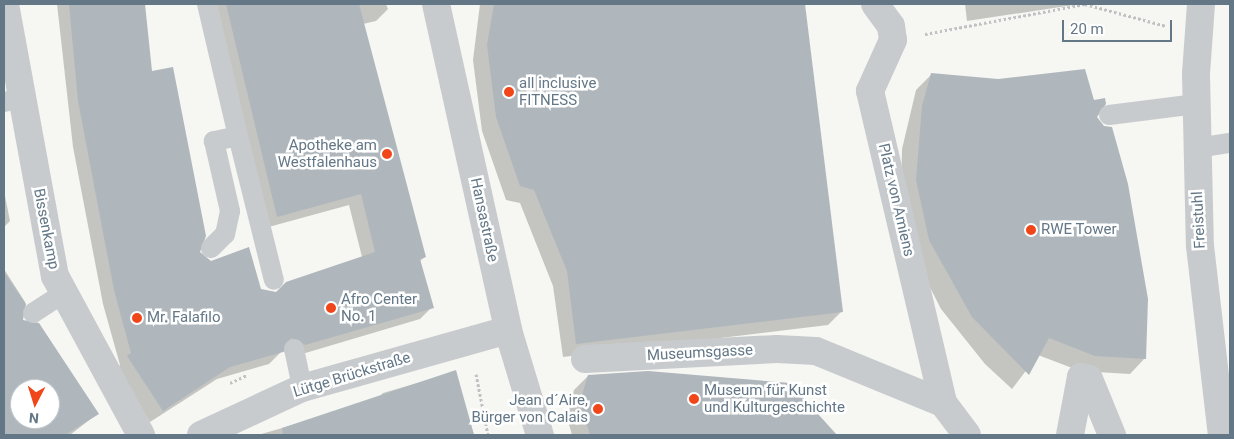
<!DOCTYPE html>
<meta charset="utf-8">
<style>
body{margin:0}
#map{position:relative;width:1234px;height:439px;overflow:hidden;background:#f6f6f2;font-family:Roboto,sans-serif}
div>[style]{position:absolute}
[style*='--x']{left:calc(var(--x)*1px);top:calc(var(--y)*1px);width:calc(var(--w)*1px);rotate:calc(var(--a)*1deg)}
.shadow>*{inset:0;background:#0003}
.building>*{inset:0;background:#afb7bc}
.path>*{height:3px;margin-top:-1.5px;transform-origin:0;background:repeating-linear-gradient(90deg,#bfc1c3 0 2.5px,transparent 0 5px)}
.lane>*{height:20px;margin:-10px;padding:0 10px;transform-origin:10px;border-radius:10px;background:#c8cbce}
.street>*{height:28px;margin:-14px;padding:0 14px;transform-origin:14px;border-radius:14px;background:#c8cbce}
.dots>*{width:14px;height:14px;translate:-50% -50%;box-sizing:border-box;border:2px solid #fff;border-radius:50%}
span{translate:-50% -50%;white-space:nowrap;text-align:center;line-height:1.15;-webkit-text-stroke:5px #fff;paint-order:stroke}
.poi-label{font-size:15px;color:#637786}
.left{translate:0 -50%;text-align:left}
.right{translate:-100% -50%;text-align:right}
.street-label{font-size:15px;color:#637786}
.frame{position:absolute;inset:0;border:5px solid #637786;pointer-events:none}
.north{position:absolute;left:10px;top:379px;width:50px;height:50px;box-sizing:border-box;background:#fff;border:1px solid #c1c9cf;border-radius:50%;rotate:185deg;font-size:14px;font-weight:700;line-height:20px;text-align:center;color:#637786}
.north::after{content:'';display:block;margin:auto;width:18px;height:22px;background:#f04619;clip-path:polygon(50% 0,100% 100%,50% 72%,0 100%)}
.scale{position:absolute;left:1062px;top:20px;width:110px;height:22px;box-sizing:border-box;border:2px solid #637786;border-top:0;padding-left:6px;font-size:15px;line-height:18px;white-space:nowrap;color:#637786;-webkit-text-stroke:4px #fff;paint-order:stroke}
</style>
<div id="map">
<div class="shadow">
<div style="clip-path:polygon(57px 4px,144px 4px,150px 72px,201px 257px,260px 290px,276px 293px,362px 257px,349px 205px,265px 228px,211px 4px,386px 4px,388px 9px,376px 21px,363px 24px,425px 257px,420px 261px,432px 307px,420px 319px,292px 357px,282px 351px,269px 364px,217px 379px,150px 422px,116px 369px,120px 365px,103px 304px,73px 147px)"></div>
<div style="clip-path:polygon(480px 4px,803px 4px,842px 311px,828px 325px,563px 357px,553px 286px,520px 203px,506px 200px,482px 131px,473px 60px)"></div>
<div style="clip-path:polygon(965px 4px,1080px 4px,967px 21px)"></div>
<div style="clip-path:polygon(932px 74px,1096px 117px,1145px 358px,1130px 374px,1080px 371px,1038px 355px,1012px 389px,985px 364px,941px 309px,914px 256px,901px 196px,902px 149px,916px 90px)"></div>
<div style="clip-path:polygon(4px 191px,10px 221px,4px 227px)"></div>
<div style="clip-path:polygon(evenodd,4px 269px,25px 302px,22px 321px,97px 414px,70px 435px,4px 435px,4px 269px,20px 389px,50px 389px,50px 419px,20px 419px,20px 389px)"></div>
<div style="clip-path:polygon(455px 372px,474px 435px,258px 435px,375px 401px,383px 393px)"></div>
<div style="clip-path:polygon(588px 376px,817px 410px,822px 435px,572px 435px,567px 417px,574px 390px)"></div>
</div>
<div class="building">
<div style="clip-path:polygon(69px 4px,145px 4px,152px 71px,173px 67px,206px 236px,200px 252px,211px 261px,249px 247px,261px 289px,276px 292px,286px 282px,375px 252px,361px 194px,277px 217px,226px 4px,359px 4px,426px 257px,420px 259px,434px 308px,305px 345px,291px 338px,283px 352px,230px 367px,163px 411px,127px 356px,131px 353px,114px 290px,78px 101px)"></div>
<div style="clip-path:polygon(494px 4px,805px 4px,843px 312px,576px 344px,567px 271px,534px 190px,520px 186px,496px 117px,487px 45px)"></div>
<div style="clip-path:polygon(1085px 69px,1094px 100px,1105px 98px,1106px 104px,1097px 117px,1104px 126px,1112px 127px,1128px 184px,1148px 299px,1146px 359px,1095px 356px,1049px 338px,1029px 375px,972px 317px,929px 240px,916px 180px,922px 106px,931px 73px,998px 79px)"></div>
<div style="clip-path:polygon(evenodd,4px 272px,26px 304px,23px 320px,39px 323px,99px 414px,65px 435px,4px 435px,4px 272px,20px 389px,50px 389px,50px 419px,20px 419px,20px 389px)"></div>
<div style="clip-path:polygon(456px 370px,474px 435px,283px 435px,282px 428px)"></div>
<div style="clip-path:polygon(648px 371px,790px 383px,837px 435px,590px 435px,580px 402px,588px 375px)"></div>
</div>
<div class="path">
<div style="--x:925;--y:34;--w:163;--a:-10.6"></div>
<div style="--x:1085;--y:4;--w:84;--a:15.2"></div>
<div style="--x:476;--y:374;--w:62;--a:78.9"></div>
<div style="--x:230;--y:383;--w:19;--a:-25"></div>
</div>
<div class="lane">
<div style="--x:207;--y:4;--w:136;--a:76.8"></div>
<div style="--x:238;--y:136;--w:25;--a:168"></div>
<div style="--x:214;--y:141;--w:72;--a:77.1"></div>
<div style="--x:230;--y:211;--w:24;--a:102"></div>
<div style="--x:225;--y:234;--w:20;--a:135"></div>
<div style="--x:4;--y:102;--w:17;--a:-13"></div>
<div style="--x:1109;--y:115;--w:88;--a:-7.2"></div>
<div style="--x:238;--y:136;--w:148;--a:76"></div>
<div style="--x:1197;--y:148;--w:33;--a:-9"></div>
<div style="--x:33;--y:313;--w:37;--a:-33"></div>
<div style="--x:294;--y:349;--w:40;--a:78"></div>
</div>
<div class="street">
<div style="--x:5;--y:4;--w:277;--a:79.6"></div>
<div style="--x:55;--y:276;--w:181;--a:61.6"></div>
<div style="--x:436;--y:4;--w:334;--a:77.5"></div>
<div style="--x:508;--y:330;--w:110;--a:73.1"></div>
<div style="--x:875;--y:4;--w:27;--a:54"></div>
<div style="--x:891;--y:26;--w:14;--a:82"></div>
<div style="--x:893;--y:40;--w:56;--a:114.3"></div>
<div style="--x:870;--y:91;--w:320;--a:76.8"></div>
<div style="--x:1201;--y:4;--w:70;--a:94.1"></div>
<div style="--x:1196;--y:74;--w:172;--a:88.7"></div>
<div style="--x:1200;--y:246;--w:190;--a:83.4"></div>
<div style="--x:585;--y:359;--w:192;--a:-3"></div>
<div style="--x:777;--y:349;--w:39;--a:3"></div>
<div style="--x:816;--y:351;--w:137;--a:22.3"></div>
<div style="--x:943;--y:403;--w:40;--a:53"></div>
<div style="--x:201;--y:435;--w:111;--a:-25"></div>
<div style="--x:302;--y:388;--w:214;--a:-15.7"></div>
<div style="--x:1070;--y:435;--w:59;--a:-79.3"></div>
<div style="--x:1081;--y:377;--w:8;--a:14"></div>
<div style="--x:1089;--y:379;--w:61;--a:67.7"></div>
</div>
<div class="dots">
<div style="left:509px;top:92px;background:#f04619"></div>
<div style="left:387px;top:154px;background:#f04619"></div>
<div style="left:1031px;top:230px;background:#f04619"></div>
<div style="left:331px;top:308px;background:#f04619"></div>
<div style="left:137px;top:318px;background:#f04619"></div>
<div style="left:694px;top:399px;background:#f04619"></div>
<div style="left:598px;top:409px;background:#f04619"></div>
</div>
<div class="poi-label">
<span class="left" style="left:519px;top:92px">all inclusive<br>FITNESS</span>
<span class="right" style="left:377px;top:154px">Apotheke am<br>Westfalenhaus</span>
<span class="left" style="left:1041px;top:230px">RWE Tower</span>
<span class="left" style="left:341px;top:308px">Afro Center<br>No. 1</span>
<span class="left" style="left:147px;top:318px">Mr. Falafilo</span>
<span class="left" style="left:704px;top:399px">Museum für Kunst<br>und Kulturgeschichte</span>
<span class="right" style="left:588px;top:409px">Jean d´Aire,<br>Bürger von Calais</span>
</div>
<div class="street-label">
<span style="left:896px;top:200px;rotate:77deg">Platz von Amiens</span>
<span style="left:484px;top:220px;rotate:78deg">Hansastraße</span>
<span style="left:1199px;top:220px;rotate:-93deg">Freistuhl</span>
<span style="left:46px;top:229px;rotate:79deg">Bissenkamp</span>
<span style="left:700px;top:353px;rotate:-3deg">Museumsgasse</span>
<span style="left:352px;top:375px;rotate:-17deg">Lütge Brückstraße</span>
</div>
<div class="frame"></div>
<div class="north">N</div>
<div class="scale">20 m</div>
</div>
